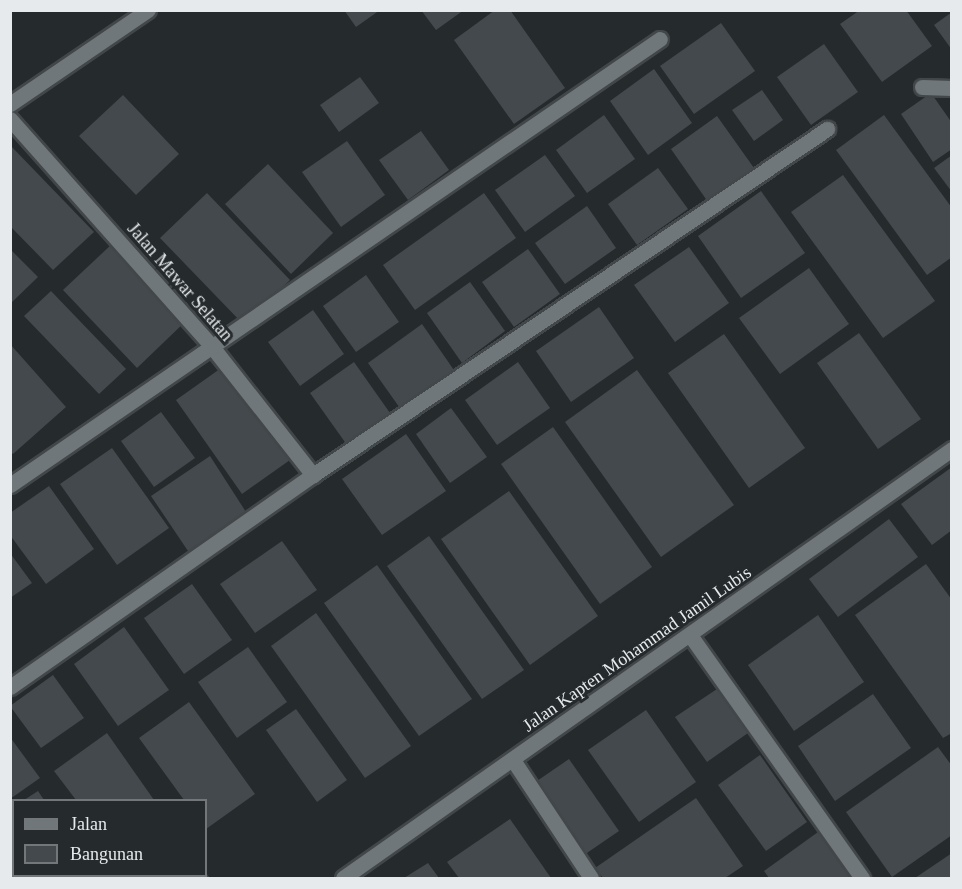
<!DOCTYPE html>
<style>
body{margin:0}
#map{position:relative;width:962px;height:889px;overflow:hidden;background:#252a2d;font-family:Georgia,serif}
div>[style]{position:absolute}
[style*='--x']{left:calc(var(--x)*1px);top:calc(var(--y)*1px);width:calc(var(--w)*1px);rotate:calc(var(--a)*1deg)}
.building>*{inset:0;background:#43494c}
.roads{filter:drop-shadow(2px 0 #424749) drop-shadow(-2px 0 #424749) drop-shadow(0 2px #424749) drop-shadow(0 -2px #424749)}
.minor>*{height:15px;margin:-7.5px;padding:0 7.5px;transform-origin:7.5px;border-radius:7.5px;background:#70777a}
span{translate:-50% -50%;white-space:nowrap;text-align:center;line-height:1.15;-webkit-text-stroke:6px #252a2d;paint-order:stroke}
.street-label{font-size:18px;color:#e7eaec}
.frame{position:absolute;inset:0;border:12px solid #e7eaec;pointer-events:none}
.legend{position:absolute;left:12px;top:799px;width:195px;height:78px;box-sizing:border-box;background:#252a2d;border:2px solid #737779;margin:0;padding:8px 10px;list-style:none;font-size:18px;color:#e7eaec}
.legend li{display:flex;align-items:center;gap:12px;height:30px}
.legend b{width:30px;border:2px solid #737779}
</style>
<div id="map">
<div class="building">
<div style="clip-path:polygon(344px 10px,380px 10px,356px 27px)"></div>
<div style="clip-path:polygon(421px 10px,464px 10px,436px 30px)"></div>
<div style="clip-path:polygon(495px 10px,510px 10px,565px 88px,514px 124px,454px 40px)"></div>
<div style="clip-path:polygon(860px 10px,906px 10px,932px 46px,882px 82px,840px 24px)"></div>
<div style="clip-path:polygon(952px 12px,952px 50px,934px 25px)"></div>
<div style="clip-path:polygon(721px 23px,755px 71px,694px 114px,660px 66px)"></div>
<div style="clip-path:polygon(824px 44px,858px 92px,811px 125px,777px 77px)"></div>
<div style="clip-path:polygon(654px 69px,692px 123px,648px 155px,610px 101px)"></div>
<div style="clip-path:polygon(360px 77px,379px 103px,339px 132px,320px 105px)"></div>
<div style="clip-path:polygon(762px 90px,783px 120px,754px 141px,732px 110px)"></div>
<div style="clip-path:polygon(931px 93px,952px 123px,952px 149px,933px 162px,901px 114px)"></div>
<div style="clip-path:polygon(123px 95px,179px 154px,136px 195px,79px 136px)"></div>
<div style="clip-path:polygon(604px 115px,635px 159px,587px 193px,556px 150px)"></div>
<div style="clip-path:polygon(884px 115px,952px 208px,952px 257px,927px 275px,836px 150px)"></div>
<div style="clip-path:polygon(717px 116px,754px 168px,708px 202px,671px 149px)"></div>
<div style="clip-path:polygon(421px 131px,449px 170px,408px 200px,379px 160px)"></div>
<div style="clip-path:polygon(347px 141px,385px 195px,341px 227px,302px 172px)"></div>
<div style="clip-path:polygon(10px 145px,94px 232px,53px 270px,10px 226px)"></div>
<div style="clip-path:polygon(545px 155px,575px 196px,525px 232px,495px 190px)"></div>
<div style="clip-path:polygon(952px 155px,952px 192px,934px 168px)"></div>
<div style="clip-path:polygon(268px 164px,333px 233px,291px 274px,225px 204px)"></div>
<div style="clip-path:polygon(658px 168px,688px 209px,637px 245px,608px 204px)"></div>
<div style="clip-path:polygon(843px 175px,935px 301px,883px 338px,791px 212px)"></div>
<div style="clip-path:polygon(761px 191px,805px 253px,741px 298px,698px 236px)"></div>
<div style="clip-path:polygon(207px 193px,290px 280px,243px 324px,160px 238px)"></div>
<div style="clip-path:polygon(484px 193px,516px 238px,415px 310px,383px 265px)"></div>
<div style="clip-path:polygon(587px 206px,616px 248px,565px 284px,535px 243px)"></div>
<div style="clip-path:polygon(113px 243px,187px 320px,137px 368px,63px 290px)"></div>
<div style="clip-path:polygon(689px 247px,729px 303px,675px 342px,634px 285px)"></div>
<div style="clip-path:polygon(10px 249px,38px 277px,10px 304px)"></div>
<div style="clip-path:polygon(528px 249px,560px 294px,514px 327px,482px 282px)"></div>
<div style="clip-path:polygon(809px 268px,849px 324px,780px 374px,739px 318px)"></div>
<div style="clip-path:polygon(366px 275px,399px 322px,356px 352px,323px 306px)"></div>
<div style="clip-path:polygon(470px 282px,505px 331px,462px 363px,427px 313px)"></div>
<div style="clip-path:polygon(51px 291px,126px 369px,99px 394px,24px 316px)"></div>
<div style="clip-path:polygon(599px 307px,634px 358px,571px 402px,536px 351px)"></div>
<div style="clip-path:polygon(313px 310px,344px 354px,300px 386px,268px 342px)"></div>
<div style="clip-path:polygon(422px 324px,456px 373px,402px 411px,368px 363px)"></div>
<div style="clip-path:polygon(859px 333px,921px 419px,878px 449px,817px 363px)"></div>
<div style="clip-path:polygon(724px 334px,805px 448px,749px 488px,668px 373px)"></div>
<div style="clip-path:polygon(10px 344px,66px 407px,13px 454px,10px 451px)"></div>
<div style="clip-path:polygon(354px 362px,390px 413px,347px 445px,310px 393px)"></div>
<div style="clip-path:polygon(518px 362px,550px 408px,497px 445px,465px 400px)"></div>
<div style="clip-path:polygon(224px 366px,290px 460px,242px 494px,176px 400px)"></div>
<div style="clip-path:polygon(637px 370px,734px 505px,661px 557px,565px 422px)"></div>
<div style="clip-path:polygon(451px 408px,487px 457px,450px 483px,416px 434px)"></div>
<div style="clip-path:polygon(161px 412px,195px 458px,154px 487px,121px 441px)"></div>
<div style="clip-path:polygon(553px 427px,652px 567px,600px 604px,501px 464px)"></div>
<div style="clip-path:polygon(406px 434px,446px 491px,382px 535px,342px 479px)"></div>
<div style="clip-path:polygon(112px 448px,169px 528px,117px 565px,60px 484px)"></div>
<div style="clip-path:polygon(210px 456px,246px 512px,188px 551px,151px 496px)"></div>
<div style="clip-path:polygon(952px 467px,952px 530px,932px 545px,901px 504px)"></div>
<div style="clip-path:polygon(49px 486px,94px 549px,46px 584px,10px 535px,10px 513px)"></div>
<div style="clip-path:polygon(509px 491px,598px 616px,530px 665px,441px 539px)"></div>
<div style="clip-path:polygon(889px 519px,918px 557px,838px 617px,809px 579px)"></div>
<div style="clip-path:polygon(429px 536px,524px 670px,482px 699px,387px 566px)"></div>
<div style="clip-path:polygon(282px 541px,317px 590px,255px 633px,220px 584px)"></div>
<div style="clip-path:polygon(10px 553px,32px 583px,10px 598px)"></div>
<div style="clip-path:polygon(926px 564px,952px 600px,952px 733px,943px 738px,855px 615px)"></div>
<div style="clip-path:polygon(377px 565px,472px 699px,419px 736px,324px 603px)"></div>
<div style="clip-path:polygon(192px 584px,232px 640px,184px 674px,144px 618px)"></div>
<div style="clip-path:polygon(316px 613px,411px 746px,365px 778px,271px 646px)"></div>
<div style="clip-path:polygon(818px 615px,864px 682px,794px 731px,748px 665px)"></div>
<div style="clip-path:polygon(124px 627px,169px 690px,118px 726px,74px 664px)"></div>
<div style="clip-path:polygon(248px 647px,287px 702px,237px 738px,198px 682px)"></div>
<div style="clip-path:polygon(53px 675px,84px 718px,41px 748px,10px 706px)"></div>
<div style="clip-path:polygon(717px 689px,748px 733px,707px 762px,675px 717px)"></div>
<div style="clip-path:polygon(873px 694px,911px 748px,835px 801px,798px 746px)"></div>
<div style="clip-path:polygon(189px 702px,255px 794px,206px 829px,206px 800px,184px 800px,139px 738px)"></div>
<div style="clip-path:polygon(296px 709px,347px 780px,317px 802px,266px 730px)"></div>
<div style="clip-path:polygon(646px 710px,696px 782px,639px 822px,588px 750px)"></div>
<div style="clip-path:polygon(107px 733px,154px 800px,76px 800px,54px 771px)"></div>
<div style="clip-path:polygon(10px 737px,40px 778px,10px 799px)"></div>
<div style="clip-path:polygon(938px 747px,952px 766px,952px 835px,892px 877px,846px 812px)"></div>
<div style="clip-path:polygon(760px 755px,807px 822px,766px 851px,718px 785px)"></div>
<div style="clip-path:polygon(569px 759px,619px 831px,584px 855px,534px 783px)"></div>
<div style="clip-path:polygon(38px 791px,44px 800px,24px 800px)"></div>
<div style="clip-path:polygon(696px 798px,743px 866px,725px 878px,603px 878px,595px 868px)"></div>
<div style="clip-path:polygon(14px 808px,14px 845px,10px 841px)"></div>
<div style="clip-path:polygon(510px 819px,551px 878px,459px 878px,447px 862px)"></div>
<div style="clip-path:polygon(818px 832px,850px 878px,769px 878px,764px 871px)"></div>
<div style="clip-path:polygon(952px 853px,952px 878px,915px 878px)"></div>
<div style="clip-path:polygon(428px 863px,439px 878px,404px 878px)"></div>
<div style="clip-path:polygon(206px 873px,210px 878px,129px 876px,206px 876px)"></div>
<div style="clip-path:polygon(35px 876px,98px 876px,100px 878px,37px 878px)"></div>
</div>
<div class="roads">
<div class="minor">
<div style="--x:922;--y:87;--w:30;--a:2"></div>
<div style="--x:10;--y:104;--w:167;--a:-34.3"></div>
<div style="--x:10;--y:119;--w:306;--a:48.4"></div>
<div style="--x:213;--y:348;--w:162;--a:51.8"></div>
<div style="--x:10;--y:485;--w:788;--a:-34.46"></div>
<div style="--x:690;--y:635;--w:298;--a:54.7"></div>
<div style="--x:10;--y:687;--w:370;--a:-35"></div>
<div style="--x:313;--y:475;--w:620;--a:-33.95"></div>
<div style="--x:513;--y:760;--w:141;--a:56.5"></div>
<div style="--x:343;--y:878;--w:745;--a:-35.16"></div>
</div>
</div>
<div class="street-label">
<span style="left:180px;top:282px;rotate:49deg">Jalan Mawar Selatan</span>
<span style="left:637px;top:649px;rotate:-35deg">Jalan Kapten Mohammad Jamil Lubis</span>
</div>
<div class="frame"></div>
<ul class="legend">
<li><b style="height:8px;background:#70777a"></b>Jalan</li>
<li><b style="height:16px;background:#43494c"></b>Bangunan</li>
</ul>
</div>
